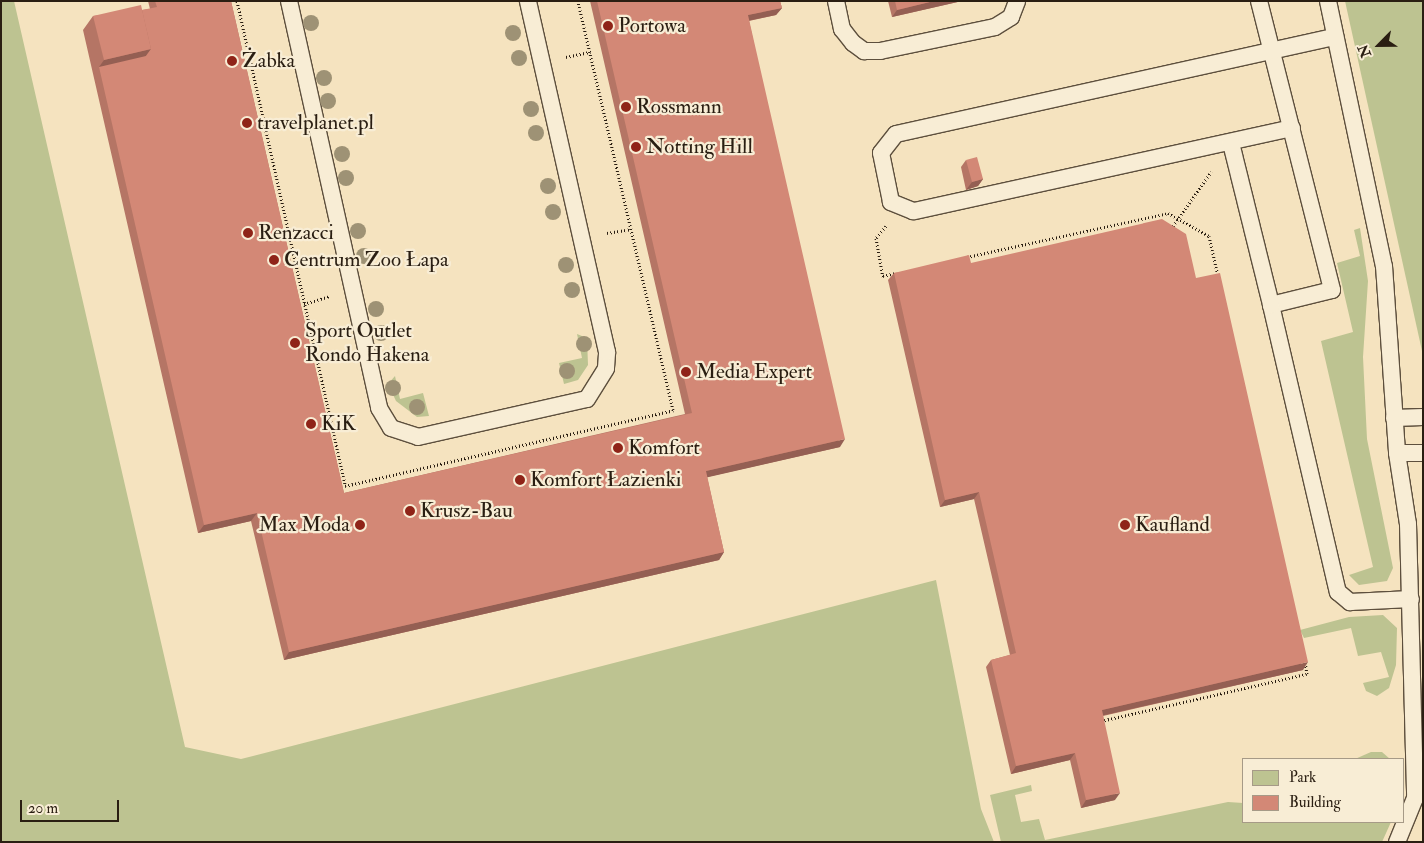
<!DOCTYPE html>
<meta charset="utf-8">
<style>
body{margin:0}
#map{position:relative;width:1424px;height:843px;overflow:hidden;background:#f5e3bf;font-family:"IM FELL Double Pica",serif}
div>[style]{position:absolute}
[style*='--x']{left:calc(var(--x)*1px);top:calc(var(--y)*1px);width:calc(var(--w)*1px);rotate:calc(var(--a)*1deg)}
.green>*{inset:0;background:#bdc391}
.path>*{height:3px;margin-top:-1.5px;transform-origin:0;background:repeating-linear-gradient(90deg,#2a1e12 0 1px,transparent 0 3.5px)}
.roads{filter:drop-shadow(1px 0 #5d4f3d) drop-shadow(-1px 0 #5d4f3d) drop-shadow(0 1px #5d4f3d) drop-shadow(0 -1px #5d4f3d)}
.service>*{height:16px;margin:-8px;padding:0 8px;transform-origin:8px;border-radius:8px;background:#f8edd5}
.trees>*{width:16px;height:16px;margin:-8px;border-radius:50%;background:#9e9275}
.wall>*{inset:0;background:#b57565}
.shaded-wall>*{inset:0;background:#945f53}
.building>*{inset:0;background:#d38876}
.dots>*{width:14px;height:14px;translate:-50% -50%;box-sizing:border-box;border:2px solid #f8edd5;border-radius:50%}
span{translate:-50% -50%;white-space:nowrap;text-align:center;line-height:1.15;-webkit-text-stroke:4.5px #f8edd5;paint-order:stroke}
.poi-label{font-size:21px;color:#2a1e12}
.left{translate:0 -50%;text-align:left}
.right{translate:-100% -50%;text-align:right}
.frame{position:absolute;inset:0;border:2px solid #2a1e12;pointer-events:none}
.legend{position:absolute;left:1242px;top:758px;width:162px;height:65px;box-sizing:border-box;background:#f8edd5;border:1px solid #a69a87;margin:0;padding:6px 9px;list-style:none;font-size:15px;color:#2a1e12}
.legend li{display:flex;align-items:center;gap:10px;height:25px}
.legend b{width:25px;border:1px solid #a69a87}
.north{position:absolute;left:1354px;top:20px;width:50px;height:50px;-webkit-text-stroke:4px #f8edd5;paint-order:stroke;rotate:247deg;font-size:14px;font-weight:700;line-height:20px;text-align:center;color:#2a1e12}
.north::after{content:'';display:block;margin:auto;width:18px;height:22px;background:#2a1e12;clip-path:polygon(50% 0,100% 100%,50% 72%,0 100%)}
.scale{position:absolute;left:20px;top:800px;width:99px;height:22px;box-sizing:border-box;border:2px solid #2a1e12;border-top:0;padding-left:6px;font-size:15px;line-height:18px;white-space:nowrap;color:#2a1e12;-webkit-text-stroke:4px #f8edd5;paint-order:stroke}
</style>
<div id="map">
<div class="green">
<div style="clip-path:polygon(1px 1px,14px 1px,185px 747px,241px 759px,936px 580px,981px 809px,994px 842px,1px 842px)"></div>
<div style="clip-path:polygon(1345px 1px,1423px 1px,1423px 354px,1422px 351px)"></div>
<div style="clip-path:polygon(1360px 228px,1368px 281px,1363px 357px,1367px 439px,1393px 568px,1387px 581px,1359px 585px,1349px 575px,1373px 567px,1321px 341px,1353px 332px,1337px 263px,1360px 256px,1354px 230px)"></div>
<div style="clip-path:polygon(577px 334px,587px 338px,588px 365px,578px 380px,564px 384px,559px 363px,582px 358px)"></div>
<div style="clip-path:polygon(395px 376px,400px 399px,423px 393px,429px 416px,417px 417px,396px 401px,388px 384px)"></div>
<div style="clip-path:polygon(1383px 615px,1397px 628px,1396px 665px,1389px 688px,1377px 696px,1366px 691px,1363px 683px,1389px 677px,1381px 652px,1358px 656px,1351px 628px,1304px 638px,1300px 630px,1349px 617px)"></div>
<div style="clip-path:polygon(1371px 752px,1382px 752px,1390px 759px,1355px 759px)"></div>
<div style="clip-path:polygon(1031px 785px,1032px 791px,1015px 795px,1021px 822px,1039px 819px,1045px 840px,1228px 802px,1243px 803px,1243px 822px,1391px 822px,1382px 842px,1001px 842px,990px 795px)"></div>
</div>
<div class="path">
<div style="--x:237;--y:1;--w:497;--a:77.4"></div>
<div style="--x:345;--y:486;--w:337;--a:-13"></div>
<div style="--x:673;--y:410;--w:420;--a:-103.1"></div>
<div style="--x:566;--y:57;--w:25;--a:-12"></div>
<div style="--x:265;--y:126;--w:26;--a:-11"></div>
<div style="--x:886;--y:226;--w:16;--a:130"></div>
<div style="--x:876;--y:238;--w:39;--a:80"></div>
<div style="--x:883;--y:276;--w:12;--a:-14"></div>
<div style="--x:1171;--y:229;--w:70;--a:-54.9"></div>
<div style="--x:607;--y:233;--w:24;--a:-9"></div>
<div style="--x:967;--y:257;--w:206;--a:-12.3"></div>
<div style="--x:1168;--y:213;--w:47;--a:29.3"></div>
<div style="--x:1209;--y:236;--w:41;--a:77.3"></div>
<div style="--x:304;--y:304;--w:27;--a:-17"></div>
<div style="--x:1101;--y:721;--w:211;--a:-12.9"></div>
<div style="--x:1307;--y:674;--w:12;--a:-99"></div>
</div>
<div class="roads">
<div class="service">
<div style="--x:289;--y:1;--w:417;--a:77.5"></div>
<div style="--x:379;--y:408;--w:23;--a:59"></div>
<div style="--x:391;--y:428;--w:28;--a:18"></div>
<div style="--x:418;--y:437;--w:173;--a:-12.7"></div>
<div style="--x:587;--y:399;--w:36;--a:-58"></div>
<div style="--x:606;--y:368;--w:16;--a:-86"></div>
<div style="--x:607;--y:352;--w:360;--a:-102.7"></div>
<div style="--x:836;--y:1;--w:29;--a:78"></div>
<div style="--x:842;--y:29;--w:18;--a:52"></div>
<div style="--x:853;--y:43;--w:14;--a:36"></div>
<div style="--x:864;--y:51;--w:16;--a:0"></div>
<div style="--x:880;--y:51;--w:117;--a:-11.8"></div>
<div style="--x:995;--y:27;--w:19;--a:-32"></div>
<div style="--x:1011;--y:17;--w:17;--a:-69"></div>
<div style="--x:1259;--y:1;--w:298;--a:75.8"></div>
<div style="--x:1332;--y:290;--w:63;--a:166.2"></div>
<div style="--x:1271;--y:305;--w:295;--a:76.9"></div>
<div style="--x:1338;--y:592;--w:16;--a:40"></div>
<div style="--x:1350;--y:602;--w:61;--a:-2.8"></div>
<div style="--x:1328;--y:1;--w:271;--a:78.1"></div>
<div style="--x:1384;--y:266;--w:187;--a:86"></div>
<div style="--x:1397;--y:453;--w:72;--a:81.2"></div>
<div style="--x:1408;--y:524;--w:274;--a:88.5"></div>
<div style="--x:1415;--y:798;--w:48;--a:112.2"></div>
<div style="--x:1292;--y:128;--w:388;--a:167.6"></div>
<div style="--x:913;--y:211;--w:24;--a:-158"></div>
<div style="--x:891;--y:202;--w:50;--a:-101.5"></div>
<div style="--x:881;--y:153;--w:24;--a:-52"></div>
<div style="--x:896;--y:134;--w:450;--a:-12.5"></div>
<div style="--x:1231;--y:143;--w:167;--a:76.1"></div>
<div style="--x:1394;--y:418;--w:29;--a:-2"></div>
<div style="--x:1397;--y:453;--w:26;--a:0"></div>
</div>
</div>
<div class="trees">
<div style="left:311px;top:23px"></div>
<div style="left:513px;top:33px"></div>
<div style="left:519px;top:58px"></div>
<div style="left:324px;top:78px"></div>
<div style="left:328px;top:101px"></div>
<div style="left:531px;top:109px"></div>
<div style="left:536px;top:133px"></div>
<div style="left:342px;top:154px"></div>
<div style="left:346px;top:178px"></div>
<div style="left:548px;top:186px"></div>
<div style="left:553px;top:212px"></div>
<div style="left:358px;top:231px"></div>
<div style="left:364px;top:256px"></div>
<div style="left:566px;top:265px"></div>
<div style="left:572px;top:290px"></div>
<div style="left:376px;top:309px"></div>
<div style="left:381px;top:333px"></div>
<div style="left:584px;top:344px"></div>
<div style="left:567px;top:371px"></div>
<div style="left:393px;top:388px"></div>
<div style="left:417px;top:407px"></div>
</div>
<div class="wall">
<div style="clip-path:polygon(148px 1px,231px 1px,344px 493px,685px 414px,590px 1px,780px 1px,782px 8px,776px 15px,749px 21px,840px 447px,707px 477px,724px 552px,719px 560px,284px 660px,251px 521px,198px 533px,83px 30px,93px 16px,142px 10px,150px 9px)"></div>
<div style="clip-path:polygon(888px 1px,962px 1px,892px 17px)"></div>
<div style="clip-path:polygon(966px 160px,983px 179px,978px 186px,966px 190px,961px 167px)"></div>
<div style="clip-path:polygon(971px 263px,1196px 278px,1303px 670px,1103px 716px,1115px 800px,1081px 808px,1070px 760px,1011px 774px,986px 667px,991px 660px,1010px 655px,974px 499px,940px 507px,888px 280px,894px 273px)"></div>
</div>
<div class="shaded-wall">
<div style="clip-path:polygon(934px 1px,962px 1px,892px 17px,897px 10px)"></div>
<div style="clip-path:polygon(782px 8px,776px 15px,742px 22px,748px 15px)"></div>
<div style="clip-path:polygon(151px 49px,140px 64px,99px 67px,104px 60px)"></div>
<div style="clip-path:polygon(983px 179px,978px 186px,966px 190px,972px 182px)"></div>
<div style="clip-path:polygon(845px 439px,840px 447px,700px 479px,706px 471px)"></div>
<div style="clip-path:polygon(979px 492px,974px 499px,940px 507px,945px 500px)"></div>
<div style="clip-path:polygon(257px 513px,251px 521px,198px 533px,204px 525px)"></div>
<div style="clip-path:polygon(724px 552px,719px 560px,284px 660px,289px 652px)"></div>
<div style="clip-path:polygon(1308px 662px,1303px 670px,1096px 717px,1102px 710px)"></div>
<div style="clip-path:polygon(1075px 753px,1070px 760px,1011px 774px,1016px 766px)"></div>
<div style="clip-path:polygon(1120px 793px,1115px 800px,1081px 808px,1086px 800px)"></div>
</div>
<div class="building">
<div style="clip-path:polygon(155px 1px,231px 1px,344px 493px,692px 413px,597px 1px,780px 1px,782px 8px,748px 15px,845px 439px,706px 471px,724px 552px,289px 652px,257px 513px,204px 525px,99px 67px,146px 56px,151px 49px,142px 10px,157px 7px)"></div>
<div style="clip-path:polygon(895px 1px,934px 1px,897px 10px)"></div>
<div style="clip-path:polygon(141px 5px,151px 49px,104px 60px,93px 16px)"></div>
<div style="clip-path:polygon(977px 157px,983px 179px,972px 182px,966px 160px)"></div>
<div style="clip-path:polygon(1162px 219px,1186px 234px,1196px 278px,1220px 273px,1308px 662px,1102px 710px,1120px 793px,1086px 800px,1075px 753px,1016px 766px,991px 660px,1016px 653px,979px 492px,945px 500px,894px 273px,969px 255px,971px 263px)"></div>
</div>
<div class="dots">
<div style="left:608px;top:26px;background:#8f2418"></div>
<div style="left:232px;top:61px;background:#8f2418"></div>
<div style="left:626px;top:107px;background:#8f2418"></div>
<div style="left:247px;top:123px;background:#8f2418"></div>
<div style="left:636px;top:147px;background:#8f2418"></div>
<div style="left:248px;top:233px;background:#8f2418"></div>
<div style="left:274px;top:260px;background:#8f2418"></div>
<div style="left:295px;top:343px;background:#8f2418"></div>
<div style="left:686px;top:372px;background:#8f2418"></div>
<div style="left:311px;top:424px;background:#8f2418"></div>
<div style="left:618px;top:448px;background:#8f2418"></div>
<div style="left:520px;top:480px;background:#8f2418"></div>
<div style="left:410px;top:511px;background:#8f2418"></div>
<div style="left:360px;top:525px;background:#8f2418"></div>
<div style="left:1125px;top:525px;background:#8f2418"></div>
</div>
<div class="poi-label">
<span class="left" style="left:618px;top:26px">Portowa</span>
<span class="left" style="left:242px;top:61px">Żabka</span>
<span class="left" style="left:636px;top:107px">Rossmann</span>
<span class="left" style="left:257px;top:123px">travelplanet.pl</span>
<span class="left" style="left:646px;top:147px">Notting Hill</span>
<span class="left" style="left:258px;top:233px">Renzacci</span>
<span class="left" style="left:284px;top:260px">Centrum Zoo Łapa</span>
<span class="left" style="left:305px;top:343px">Sport Outlet<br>Rondo Hakena</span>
<span class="left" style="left:696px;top:372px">Media Expert</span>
<span class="left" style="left:321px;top:424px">KiK</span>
<span class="left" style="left:628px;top:448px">Komfort</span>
<span class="left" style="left:530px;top:480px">Komfort Łazienki</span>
<span class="left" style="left:420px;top:511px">Krusz-Bau</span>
<span class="right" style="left:350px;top:525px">Max Moda</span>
<span class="left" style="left:1135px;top:525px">Kaufland</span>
</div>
<div class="frame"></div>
<ul class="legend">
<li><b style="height:14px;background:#bdc391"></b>Park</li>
<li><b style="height:14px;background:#d38876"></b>Building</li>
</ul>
<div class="north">N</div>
<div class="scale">20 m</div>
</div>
